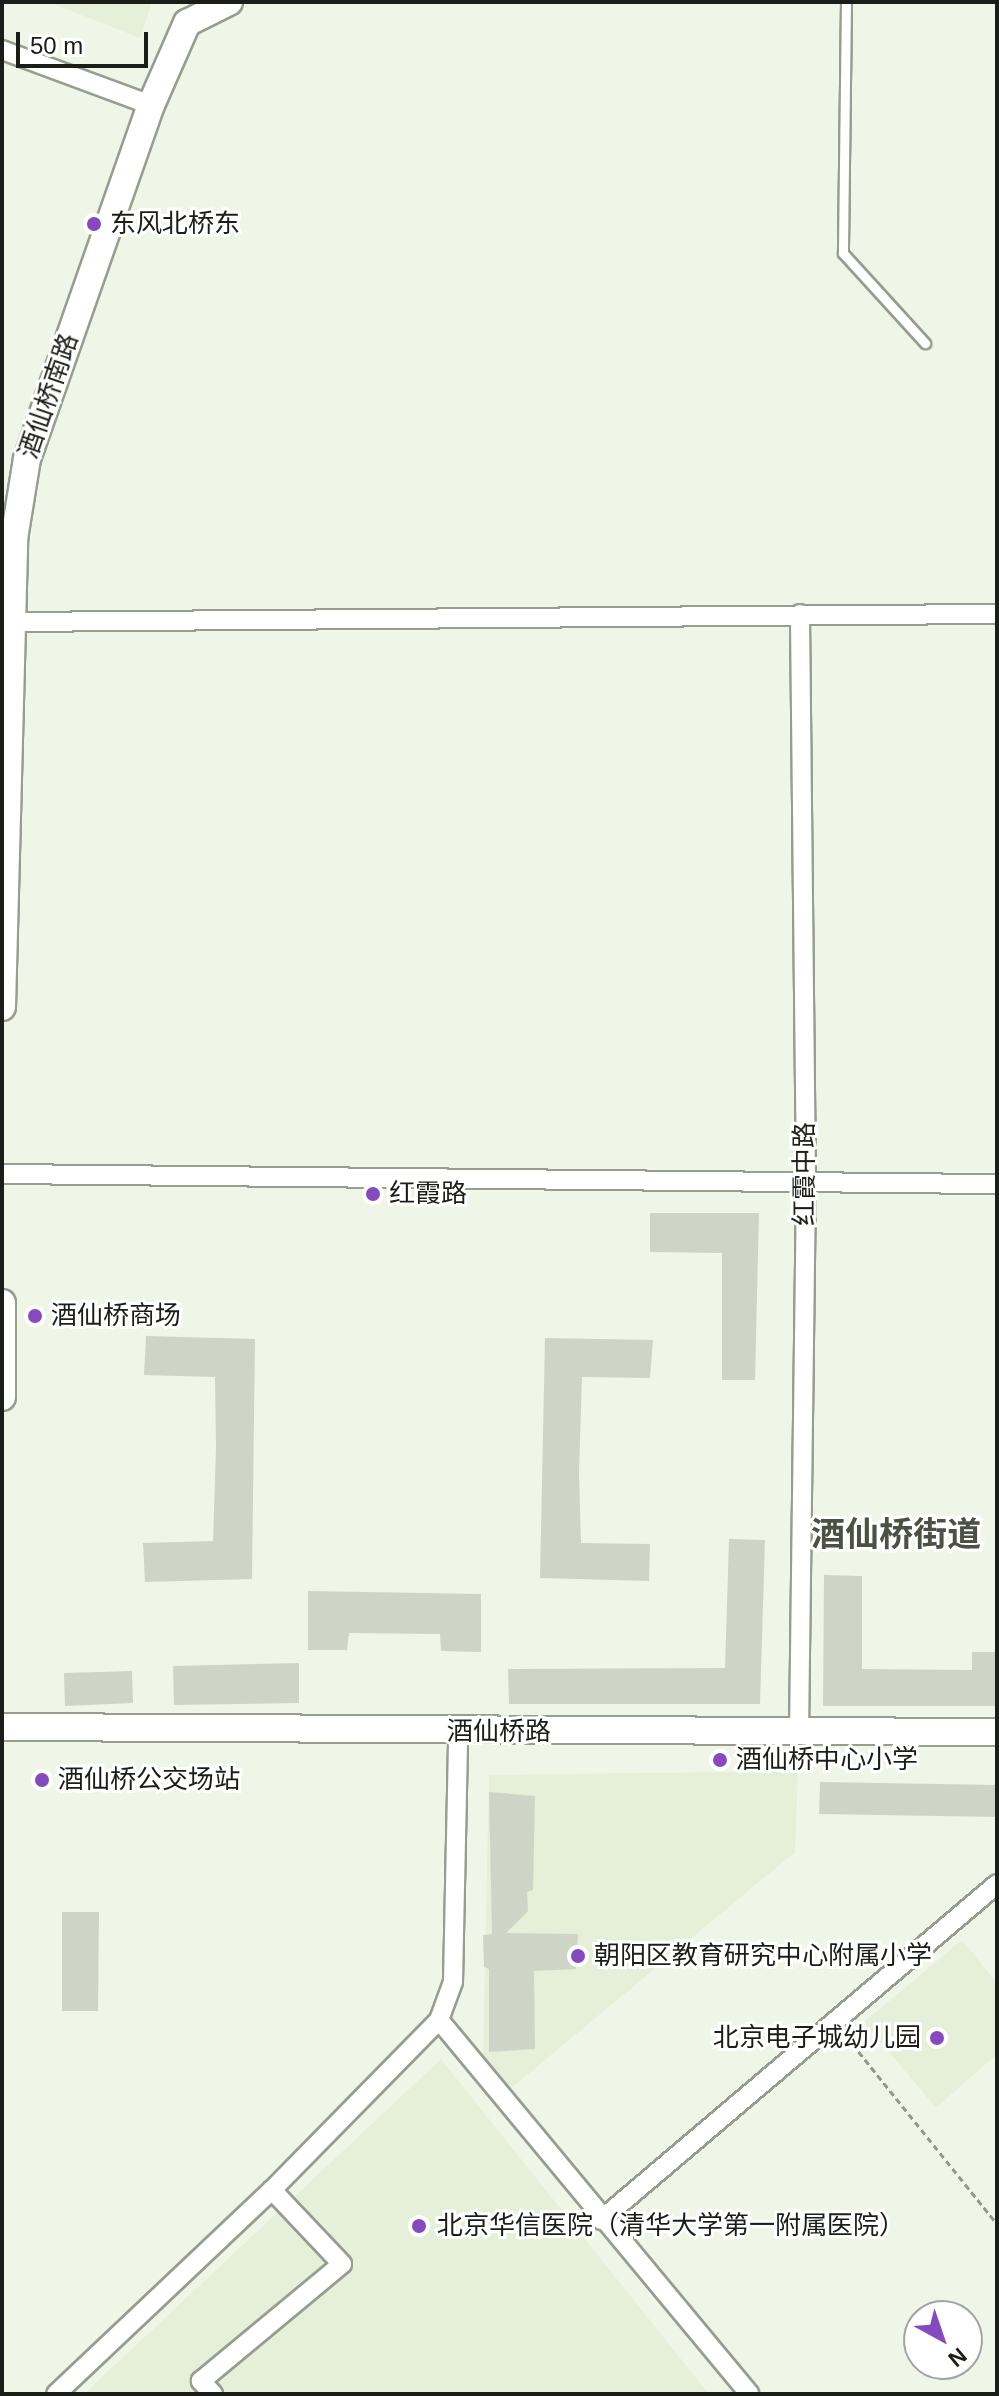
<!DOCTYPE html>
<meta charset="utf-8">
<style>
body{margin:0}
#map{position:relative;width:999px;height:2396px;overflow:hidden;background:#f0f6e7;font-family:Helvetica,"Noto Sans SC",sans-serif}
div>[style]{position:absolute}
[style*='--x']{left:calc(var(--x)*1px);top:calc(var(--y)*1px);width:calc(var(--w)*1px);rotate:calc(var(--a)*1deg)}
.built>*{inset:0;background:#e6efd8}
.building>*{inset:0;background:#cfd5c6}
.path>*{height:3px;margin-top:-1.5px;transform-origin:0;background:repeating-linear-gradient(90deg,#93988d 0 6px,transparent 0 10px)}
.roads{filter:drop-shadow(2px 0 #979d8f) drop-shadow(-2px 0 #979d8f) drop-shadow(0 2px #979d8f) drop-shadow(0 -2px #979d8f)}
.lane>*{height:9px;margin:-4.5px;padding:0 4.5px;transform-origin:4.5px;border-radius:4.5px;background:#fff}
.street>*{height:18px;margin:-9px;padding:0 9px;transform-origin:9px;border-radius:9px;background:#fff}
.secondary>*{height:26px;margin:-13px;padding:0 13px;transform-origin:13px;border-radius:13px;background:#fff}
.dots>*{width:22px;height:22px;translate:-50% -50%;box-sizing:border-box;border:4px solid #fff;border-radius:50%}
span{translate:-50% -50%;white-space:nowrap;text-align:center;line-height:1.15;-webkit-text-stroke:6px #fff;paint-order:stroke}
.poi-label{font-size:26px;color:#1b1d18}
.left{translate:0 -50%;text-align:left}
.right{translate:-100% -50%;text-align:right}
.street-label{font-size:26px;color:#1b1d18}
.district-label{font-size:34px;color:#4c5144;font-weight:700}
.frame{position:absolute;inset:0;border:4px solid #1b1d18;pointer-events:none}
.north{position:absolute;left:903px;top:2300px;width:80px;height:80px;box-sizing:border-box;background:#fff;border:2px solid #a4a5a3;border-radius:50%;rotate:140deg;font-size:22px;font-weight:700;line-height:32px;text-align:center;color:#1b1d18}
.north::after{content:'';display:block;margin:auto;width:28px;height:36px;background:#854ac0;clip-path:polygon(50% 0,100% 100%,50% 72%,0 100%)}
.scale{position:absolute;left:16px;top:32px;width:132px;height:36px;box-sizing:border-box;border:4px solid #1b1d18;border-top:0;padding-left:10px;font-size:24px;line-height:28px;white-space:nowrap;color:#1b1d18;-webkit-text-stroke:6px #fff;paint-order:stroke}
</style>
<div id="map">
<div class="built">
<div style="clip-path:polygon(48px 2px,152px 2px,140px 38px)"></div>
<div style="clip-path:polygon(798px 1771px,795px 1852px,509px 2090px,483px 2059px,489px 1775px)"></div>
<div style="clip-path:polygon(962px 1940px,997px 1983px,997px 2054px,936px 2108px,864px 2022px)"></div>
<div style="clip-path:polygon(441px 2059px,709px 2394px,84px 2394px)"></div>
</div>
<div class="building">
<div style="clip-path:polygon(650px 1213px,759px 1213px,755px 1380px,722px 1380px,722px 1253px,650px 1252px)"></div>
<div style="clip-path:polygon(146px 1336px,255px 1339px,252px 1579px,145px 1582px,143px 1543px,213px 1541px,216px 1448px,215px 1377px,144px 1375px)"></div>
<div style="clip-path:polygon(545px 1338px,653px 1340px,650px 1378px,582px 1377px,579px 1473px,581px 1543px,650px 1544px,649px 1581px,540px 1578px)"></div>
<div style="clip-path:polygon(729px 1539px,765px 1540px,760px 1704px,509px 1704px,508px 1669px,725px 1668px)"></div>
<div style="clip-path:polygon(824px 1575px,862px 1576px,862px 1669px,972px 1670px,972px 1652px,997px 1652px,997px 1706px,823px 1706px)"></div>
<div style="clip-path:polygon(308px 1591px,481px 1594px,481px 1652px,441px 1651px,440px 1634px,349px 1633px,347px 1650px,308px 1650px)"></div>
<div style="clip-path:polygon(299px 1663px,299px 1703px,174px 1705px,173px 1666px)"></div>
<div style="clip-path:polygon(132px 1671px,133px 1703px,65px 1706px,64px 1673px)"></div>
<div style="clip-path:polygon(820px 1782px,997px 1785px,997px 1817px,819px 1814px)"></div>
<div style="clip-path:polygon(489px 1792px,535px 1796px,533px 1890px,527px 1892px,528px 1911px,506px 1933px,578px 1934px,576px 1969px,534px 1971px,535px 2049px,489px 2052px,489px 1969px,484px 1967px,483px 1935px,492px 1934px)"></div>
<div style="clip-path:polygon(62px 1912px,99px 1912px,98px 2011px,62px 2011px)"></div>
</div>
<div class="path">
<div style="--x:846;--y:2036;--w:241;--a:51.2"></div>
</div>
<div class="roads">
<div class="lane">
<div style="--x:846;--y:2;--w:251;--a:90.7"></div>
<div style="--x:843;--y:253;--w:122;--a:47.7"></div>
</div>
<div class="street">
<div style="--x:2;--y:50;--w:159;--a:20.3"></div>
<div style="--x:12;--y:622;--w:985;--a:-0.47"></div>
<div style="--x:2;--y:1174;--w:995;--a:0.58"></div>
<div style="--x:799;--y:1733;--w:552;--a:-89.27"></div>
<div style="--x:806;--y:1181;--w:567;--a:-90.61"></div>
<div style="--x:439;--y:2020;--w:486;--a:50.3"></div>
<div style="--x:601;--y:2220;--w:519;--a:-40.31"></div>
<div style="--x:56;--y:2394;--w:297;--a:-43.4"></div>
<div style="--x:272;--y:2190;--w:238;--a:-45.5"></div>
<div style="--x:439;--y:2020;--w:40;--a:-69.8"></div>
<div style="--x:453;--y:1982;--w:249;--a:-88.8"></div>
<div style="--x:213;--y:2394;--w:18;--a:-133"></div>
<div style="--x:201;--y:2381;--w:183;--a:-39.7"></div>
<div style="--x:342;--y:2264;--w:102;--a:-133.4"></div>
</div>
<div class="secondary">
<div style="--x:2;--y:1007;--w:468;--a:-88.5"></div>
<div style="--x:14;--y:539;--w:81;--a:-80.8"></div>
<div style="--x:27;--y:459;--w:375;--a:-70.7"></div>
<div style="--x:151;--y:105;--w:90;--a:-66.3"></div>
<div style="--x:187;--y:23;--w:47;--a:-26.6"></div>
<div style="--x:2;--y:1303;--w:94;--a:90"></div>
<div style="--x:2;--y:1727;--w:995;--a:0.29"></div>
</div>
</div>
<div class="dots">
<div style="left:94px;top:224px;background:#854ac0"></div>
<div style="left:373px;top:1194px;background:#854ac0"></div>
<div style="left:35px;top:1316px;background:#854ac0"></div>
<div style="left:720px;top:1760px;background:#854ac0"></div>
<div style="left:42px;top:1780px;background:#854ac0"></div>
<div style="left:578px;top:1956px;background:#854ac0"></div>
<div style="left:937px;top:2038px;background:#854ac0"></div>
<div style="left:419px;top:2226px;background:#854ac0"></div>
</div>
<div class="poi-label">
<span class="left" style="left:110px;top:224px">东风北桥东</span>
<span class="left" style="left:389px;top:1194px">红霞路</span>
<span class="left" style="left:51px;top:1316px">酒仙桥商场</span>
<span class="left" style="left:736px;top:1760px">酒仙桥中心小学</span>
<span class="left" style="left:58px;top:1780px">酒仙桥公交场站</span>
<span class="left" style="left:594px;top:1956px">朝阳区教育研究中心附属小学</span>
<span class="right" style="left:921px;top:2038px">北京电子城幼儿园</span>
<span class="left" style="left:437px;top:2226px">北京华信医院（清华大学第一附属医院）</span>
</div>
<div class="street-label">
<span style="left:49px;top:396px;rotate:-71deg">酒仙桥南路</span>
<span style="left:805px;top:1174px;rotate:-90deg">红霞中路</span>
<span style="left:499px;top:1732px">酒仙桥路</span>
</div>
<div class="district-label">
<span style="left:896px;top:1535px">酒仙桥街道</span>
</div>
<div class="frame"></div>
<div class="north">N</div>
<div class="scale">50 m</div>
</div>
